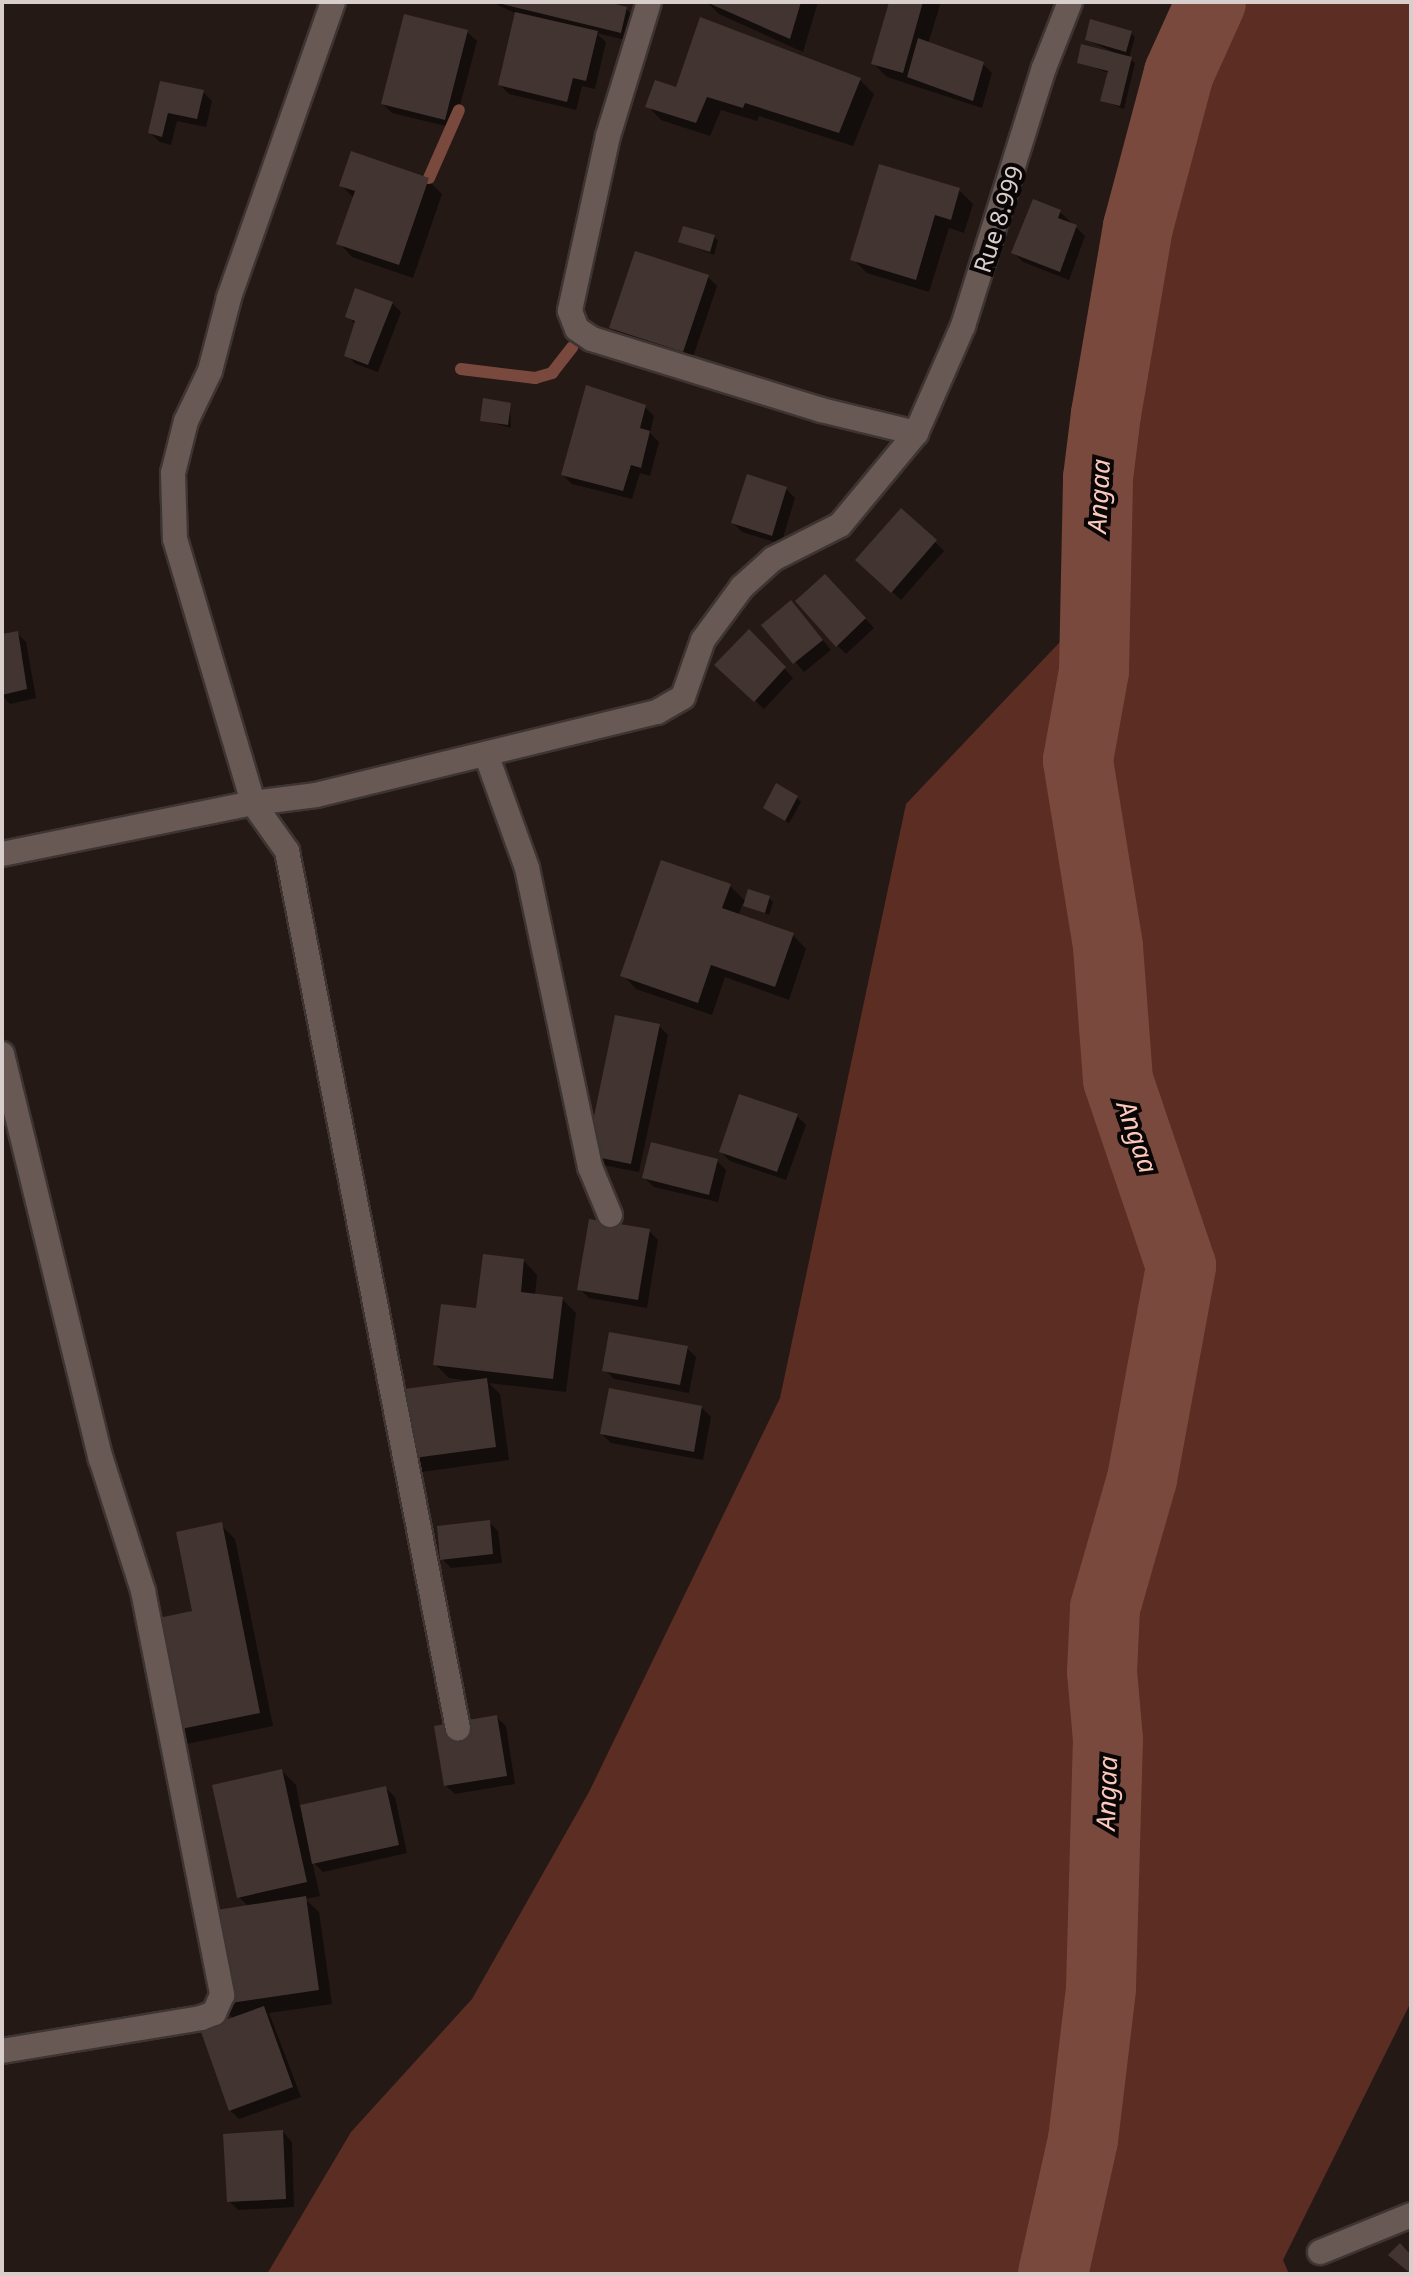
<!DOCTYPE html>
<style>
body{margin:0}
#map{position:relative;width:1413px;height:2276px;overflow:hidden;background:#251916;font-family:"Noto Sans",sans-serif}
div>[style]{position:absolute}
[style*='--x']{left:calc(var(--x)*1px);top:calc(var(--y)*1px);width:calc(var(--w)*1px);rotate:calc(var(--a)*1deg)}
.green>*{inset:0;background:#5b2d23}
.shadow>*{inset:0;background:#0007}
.stream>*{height:12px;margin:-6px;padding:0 6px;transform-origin:6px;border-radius:6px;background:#7a493d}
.river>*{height:70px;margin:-35px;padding:0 35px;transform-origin:35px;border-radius:35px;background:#7a493d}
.building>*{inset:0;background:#423431}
.roads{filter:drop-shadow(2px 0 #3e3533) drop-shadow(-2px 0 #3e3533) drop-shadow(0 2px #3e3533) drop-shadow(0 -2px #3e3533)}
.street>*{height:24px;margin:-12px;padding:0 12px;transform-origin:12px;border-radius:12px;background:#685955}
span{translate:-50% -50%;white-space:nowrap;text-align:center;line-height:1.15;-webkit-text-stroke:8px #0a0605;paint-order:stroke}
.street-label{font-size:24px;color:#d8cfcd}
.water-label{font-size:26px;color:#fbc9bc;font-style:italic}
.frame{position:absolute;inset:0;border:4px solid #d8cfcd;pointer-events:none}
</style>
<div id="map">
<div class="green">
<div style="clip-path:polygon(1211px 2px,1411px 2px,1411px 2002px,1283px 2260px,1289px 2274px,267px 2274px,351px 2132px,472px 1999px,589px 1792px,780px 1398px,906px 804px,1095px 605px,1106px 414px,1138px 227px,1179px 73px)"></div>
</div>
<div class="shadow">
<div style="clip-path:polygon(492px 2px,599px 2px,626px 9px,636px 18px,630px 41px,596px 33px,606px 42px,595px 89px,582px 86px,576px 110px,509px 94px,500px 85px,517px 14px)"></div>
<div style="clip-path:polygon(707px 2px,818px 2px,803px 52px,719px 14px)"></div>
<div style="clip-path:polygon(891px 2px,941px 2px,928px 44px,983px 64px,992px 73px,982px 108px,887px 77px,873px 63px)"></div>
<div style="clip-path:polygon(467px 32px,477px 41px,454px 128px,392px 113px,383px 104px)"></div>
<div style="clip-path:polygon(1131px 33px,1135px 37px,1129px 58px,1135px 63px,1124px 109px,1102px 100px,1109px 73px,1079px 62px,1122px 56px,1087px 40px)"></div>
<div style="clip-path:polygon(860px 80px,874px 94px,853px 146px,759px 116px,757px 121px,721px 110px,710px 136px,661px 120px,648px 106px,677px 89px)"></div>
<div style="clip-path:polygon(162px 83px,203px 92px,212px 101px,206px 127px,177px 121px,171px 145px,160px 142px,150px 133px)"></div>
<div style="clip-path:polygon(428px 180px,442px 194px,413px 278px,352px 257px,339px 243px,354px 198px,341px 185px)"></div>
<div style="clip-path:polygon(959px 190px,973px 204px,964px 233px,949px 228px,929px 292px,867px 273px,853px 259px)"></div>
<div style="clip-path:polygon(1034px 202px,1060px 212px,1085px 236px,1069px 280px,1023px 262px,1014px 253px)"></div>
<div style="clip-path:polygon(714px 237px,718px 241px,714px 255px,681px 242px)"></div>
<div style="clip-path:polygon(708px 277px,717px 286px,692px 360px,621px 337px,611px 328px)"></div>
<div style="clip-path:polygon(392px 303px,401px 312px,378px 372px,356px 364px,347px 355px,356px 325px,348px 317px)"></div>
<div style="clip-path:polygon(510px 405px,511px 428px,482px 420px)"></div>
<div style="clip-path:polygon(645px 407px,654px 416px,650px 433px,659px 442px,650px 476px,640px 473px,632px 499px,572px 484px,563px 475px)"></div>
<div style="clip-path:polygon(786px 489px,795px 498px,781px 544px,742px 532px,733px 523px)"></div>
<div style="clip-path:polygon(935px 542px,944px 551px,901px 600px,867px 568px)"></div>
<div style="clip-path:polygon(825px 576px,874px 628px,846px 654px,837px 645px)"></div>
<div style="clip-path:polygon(800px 612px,831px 650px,804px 672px,764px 625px)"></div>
<div style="clip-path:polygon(749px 632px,793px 678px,764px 709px,717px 665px)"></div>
<div style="clip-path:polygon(17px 633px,26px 642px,36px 698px,10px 704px,2px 695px,2px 636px)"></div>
<div style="clip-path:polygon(797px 798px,801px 802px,789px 823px,769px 811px)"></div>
<div style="clip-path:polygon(730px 886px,746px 902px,769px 898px,773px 902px,769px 915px,743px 903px,738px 916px,793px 935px,806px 949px,789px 1000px,725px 977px,712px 1015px,636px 989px,623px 975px)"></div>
<div style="clip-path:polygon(659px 1026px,668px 1035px,639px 1172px,597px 1164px)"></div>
<div style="clip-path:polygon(797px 1116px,806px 1125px,786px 1180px,730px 1161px,721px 1152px)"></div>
<div style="clip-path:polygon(716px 1160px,726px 1170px,718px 1202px,654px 1187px,644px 1178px)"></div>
<div style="clip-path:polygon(649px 1231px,658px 1240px,647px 1308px,589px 1298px,580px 1289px)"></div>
<div style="clip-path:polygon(524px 1261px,537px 1275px,535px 1296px,562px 1299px,576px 1313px,566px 1392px,489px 1383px,500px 1394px,509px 1460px,414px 1473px,401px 1459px,470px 1381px,449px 1378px,435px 1364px)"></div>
<div style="clip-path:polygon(687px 1348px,696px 1357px,689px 1393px,614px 1379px,605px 1370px)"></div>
<div style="clip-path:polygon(702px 1408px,711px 1417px,703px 1460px,611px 1443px,602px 1434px)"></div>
<div style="clip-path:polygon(489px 1522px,498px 1531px,502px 1563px,451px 1568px,442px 1559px)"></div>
<div style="clip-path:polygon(221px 1525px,235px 1539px,273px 1726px,187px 1744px,173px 1730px,195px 1613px)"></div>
<div style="clip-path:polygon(496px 1717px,506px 1726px,515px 1784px,455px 1794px,445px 1785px)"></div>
<div style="clip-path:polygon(282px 1771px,296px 1785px,300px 1807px,386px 1788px,395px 1797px,407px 1853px,323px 1872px,312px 1861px,320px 1896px,305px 1899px,319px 1912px,332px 2004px,269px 2013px,301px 2097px,239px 2119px,230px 2110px,234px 2019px,219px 2004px,249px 1907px,239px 1897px)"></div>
<div style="clip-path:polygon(283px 2132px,292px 2142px,294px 2207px,238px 2210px,229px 2201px)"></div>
</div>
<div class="stream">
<div style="--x:429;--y:178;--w:74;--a:-66.2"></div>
<div style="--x:461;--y:369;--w:75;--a:6.9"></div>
<div style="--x:535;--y:378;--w:18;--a:-16"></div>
<div style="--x:552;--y:373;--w:33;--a:-52"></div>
</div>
<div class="river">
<div style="--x:1053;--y:2274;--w:137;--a:-77.4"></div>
<div style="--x:1083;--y:2140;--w:153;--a:-83.2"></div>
<div style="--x:1101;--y:1988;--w:248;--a:-88.4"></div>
<div style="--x:1108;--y:1740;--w:68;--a:-95"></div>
<div style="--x:1102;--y:1672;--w:64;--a:-87.3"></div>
<div style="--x:1105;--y:1608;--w:134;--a:-74"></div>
<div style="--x:1142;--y:1479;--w:217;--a:-79.6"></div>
<div style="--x:1181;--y:1266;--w:196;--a:-108.7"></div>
<div style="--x:1118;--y:1080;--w:134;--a:-94.3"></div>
<div style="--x:1108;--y:946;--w:188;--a:-99.2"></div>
<div style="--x:1078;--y:760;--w:90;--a:-79.8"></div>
<div style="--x:1094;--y:671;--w:193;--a:-88.8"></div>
<div style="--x:1098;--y:478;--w:64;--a:-82.9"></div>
<div style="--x:1106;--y:414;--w:190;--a:-80.3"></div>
<div style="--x:1138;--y:227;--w:159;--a:-75.1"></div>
<div style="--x:1179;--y:73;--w:78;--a:-65.7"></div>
</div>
<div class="building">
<div style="clip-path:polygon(494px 2px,607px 2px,627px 7px,621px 33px)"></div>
<div style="clip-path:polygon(706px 2px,801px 2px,790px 39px)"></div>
<div style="clip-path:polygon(889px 2px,923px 2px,903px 73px,871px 64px)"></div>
<div style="clip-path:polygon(515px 12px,598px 31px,586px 81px,573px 78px,567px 102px,498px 85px)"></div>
<div style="clip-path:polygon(404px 14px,468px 30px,445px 120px,381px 104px)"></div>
<div style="clip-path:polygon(700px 17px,861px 78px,839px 133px,745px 103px,743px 108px,707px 97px,696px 123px,645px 107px,655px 80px,676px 87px)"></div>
<div style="clip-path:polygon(1090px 19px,1132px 31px,1126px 52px,1085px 40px)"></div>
<div style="clip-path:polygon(918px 38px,984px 62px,973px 101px,907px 77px)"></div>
<div style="clip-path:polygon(1081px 44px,1132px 57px,1120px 106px,1100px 101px,1108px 71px,1077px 63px)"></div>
<div style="clip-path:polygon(160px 81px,204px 90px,197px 119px,168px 113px,162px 137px,148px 133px)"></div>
<div style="clip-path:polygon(351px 151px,429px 178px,399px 265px,336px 244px,355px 191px,339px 186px)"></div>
<div style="clip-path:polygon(879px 164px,960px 188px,951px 220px,935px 215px,916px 280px,850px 260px)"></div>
<div style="clip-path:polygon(1033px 199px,1061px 210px,1058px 218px,1077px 225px,1060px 272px,1011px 253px)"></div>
<div style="clip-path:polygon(683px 226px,715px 235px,710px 252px,678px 242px)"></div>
<div style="clip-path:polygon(635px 251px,709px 275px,683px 352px,609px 328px)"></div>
<div style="clip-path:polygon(355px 288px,393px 302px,368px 365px,344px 356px,355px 321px,345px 317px)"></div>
<div style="clip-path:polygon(586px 385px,646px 405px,640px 428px,650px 431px,641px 468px,631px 465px,623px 491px,561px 475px)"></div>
<div style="clip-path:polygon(483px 398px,511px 403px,508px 425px,480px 421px)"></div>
<div style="clip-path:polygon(747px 474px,787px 487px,772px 536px,731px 523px)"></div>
<div style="clip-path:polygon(901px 508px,937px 540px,891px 593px,855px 560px)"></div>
<div style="clip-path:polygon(825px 574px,866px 618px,836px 647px,795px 601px)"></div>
<div style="clip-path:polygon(791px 600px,823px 640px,793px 664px,761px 625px)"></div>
<div style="clip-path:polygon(749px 629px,786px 667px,754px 702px,714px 665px)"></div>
<div style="clip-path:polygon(18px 631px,27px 689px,2px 695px,2px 634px)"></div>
<div style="clip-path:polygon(776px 783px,798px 796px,785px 821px,763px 808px)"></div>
<div style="clip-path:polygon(661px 860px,731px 884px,722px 908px,794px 933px,775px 987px,711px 965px,698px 1003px,620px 976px)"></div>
<div style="clip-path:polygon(748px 889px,770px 896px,765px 913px,743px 906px)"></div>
<div style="clip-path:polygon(615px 1015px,660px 1024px,631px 1164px,586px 1155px)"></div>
<div style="clip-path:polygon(739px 1094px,798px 1114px,777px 1172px,719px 1152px)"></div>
<div style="clip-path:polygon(651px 1142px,718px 1159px,709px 1195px,642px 1178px)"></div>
<div style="clip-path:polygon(589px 1219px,650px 1229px,638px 1300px,577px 1290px)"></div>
<div style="clip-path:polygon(483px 1254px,524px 1259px,521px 1292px,563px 1297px,553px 1379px,433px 1365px,441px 1304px,476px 1308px)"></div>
<div style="clip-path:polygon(609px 1332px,688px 1346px,680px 1385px,602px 1371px)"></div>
<div style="clip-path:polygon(487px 1378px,496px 1447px,399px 1460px,389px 1391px)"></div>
<div style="clip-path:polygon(609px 1388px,702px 1406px,694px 1452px,600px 1434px)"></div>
<div style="clip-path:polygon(490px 1520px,493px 1554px,440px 1560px,437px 1526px)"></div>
<div style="clip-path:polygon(222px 1522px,260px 1713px,171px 1731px,149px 1620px,192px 1611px,176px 1532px)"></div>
<div style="clip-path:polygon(497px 1715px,507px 1776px,444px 1786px,434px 1726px)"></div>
<div style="clip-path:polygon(282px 1769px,307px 1882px,237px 1898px,212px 1785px)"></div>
<div style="clip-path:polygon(386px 1786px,399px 1845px,312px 1864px,300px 1805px)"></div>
<div style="clip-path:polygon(306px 1896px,319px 1990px,217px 2005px,204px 1912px)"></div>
<div style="clip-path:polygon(264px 2006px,293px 2087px,229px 2111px,200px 2029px)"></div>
<div style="clip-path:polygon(283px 2130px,286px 2199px,227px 2202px,223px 2134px)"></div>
<div style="clip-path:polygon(1400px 2243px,1411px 2255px,1411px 2274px,1388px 2255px)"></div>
</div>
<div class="roads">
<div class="street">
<div style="--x:333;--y:2;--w:314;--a:109.4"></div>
<div style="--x:229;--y:298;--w:75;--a:104.6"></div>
<div style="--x:210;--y:371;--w:55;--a:115.6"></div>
<div style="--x:186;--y:421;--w:54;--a:104"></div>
<div style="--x:173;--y:473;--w:66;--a:88.3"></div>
<div style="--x:175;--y:539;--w:275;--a:73.5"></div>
<div style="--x:253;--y:803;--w:59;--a:54.7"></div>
<div style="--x:287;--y:851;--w:894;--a:78.98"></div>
<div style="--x:649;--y:2;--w:140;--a:107"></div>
<div style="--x:608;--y:136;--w:179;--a:102.3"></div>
<div style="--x:570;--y:311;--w:19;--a:69"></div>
<div style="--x:577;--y:329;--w:18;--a:34"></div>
<div style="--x:592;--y:339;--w:240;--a:17.2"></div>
<div style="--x:821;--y:410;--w:98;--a:13.6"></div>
<div style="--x:486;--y:754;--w:121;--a:70.2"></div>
<div style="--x:527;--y:868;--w:306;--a:78.1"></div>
<div style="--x:590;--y:1167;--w:52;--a:67.4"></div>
<div style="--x:2;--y:854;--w:256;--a:-11.5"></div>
<div style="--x:253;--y:803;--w:64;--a:-7.2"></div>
<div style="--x:316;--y:795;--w:351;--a:-13.7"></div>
<div style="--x:657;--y:712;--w:30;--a:-30"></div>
<div style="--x:683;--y:697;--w:60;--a:-70.7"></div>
<div style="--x:703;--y:640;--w:66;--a:-53.7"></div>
<div style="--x:742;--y:587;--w:42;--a:-42.1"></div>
<div style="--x:773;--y:559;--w:75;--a:-26.9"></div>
<div style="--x:840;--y:525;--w:119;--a:-50.4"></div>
<div style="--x:916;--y:433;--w:117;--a:-66.3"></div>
<div style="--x:963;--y:326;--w:270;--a:-72.6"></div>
<div style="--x:1044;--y:68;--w:71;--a:-68.5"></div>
<div style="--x:2;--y:1054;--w:417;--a:76.3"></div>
<div style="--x:101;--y:1459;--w:139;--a:72.3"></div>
<div style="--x:143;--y:1591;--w:412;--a:78.9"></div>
<div style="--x:222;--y:1995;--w:20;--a:114"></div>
<div style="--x:214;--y:2013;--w:14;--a:159"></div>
<div style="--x:201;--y:2018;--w:202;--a:170.6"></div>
<div style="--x:1320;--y:2252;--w:98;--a:-22.1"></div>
</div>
</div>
<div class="street-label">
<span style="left:998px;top:219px;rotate:-72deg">Rue 8.999</span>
</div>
<div class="water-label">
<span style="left:1099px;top:496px;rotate:-87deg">Angaa</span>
<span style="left:1137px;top:1137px;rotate:71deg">Angaa</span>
<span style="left:1107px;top:1793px;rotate:-88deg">Angaa</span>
</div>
<div class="frame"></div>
</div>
